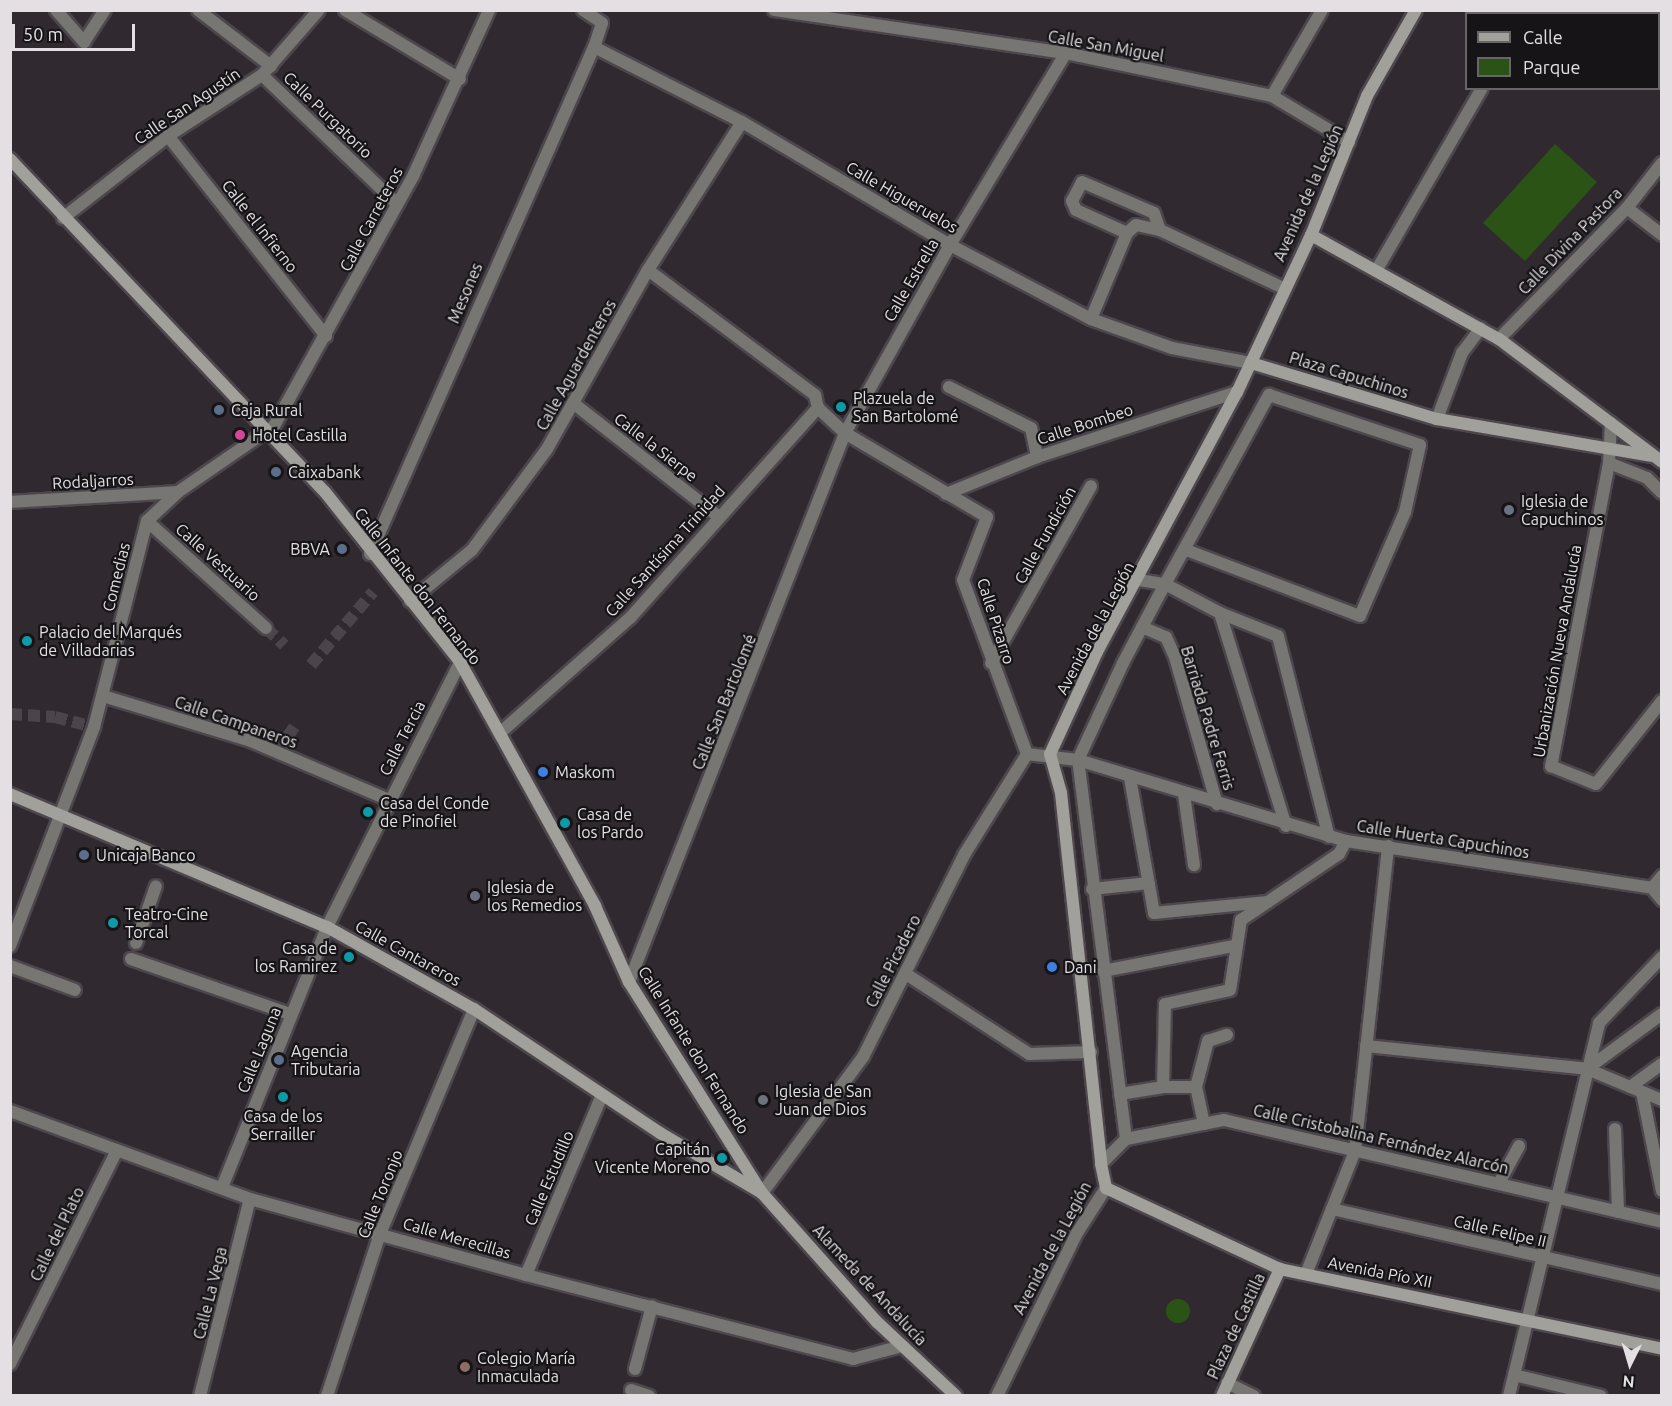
<!DOCTYPE html>
<meta charset="utf-8">
<style>
body{margin:0}
#map{position:relative;width:1672px;height:1406px;overflow:hidden;background:#302a30;font-family:Ubuntu,sans-serif}
div>[style]{position:absolute}
[style*='--x']{left:calc(var(--x)*1px);top:calc(var(--y)*1px);width:calc(var(--w)*1px);rotate:calc(var(--a)*1deg)}
.green>*{inset:0;background:#2c5316}
.round{border-radius:50%}
.street-tunnel>*{height:12px;margin-top:-6px;transform-origin:0;background:repeating-linear-gradient(90deg,#4b454b 0 12px,transparent 0 18px)}
.roads{filter:drop-shadow(2px 0 #4d474d) drop-shadow(-2px 0 #4d474d) drop-shadow(0 2px #4d474d) drop-shadow(0 -2px #4d474d)}
.street>*{height:12px;margin:-6px;padding:0 6px;transform-origin:6px;border-radius:6px;background:#777672}
.secondary>*{height:12px;margin:-6px;padding:0 6px;transform-origin:6px;border-radius:6px;background:#a2a09a}
.dots>*{width:16px;height:16px;translate:-50% -50%;box-sizing:border-box;border:3px solid #161416;border-radius:50%}
span{translate:-50% -50%;white-space:nowrap;text-align:center;line-height:1.15;-webkit-text-stroke:4.5px #161416;paint-order:stroke}
.street-label{font-size:16px;color:#e3dfe3}
.poi-label{font-size:16px;color:#e3dfe3}
.left{translate:0 -50%;text-align:left}
.right{translate:-100% -50%;text-align:right}
.frame{position:absolute;inset:0;border:12px solid #e3dfe3;pointer-events:none}
.legend{position:absolute;left:1465px;top:12px;width:195px;height:78px;box-sizing:border-box;background:#161416;border:2px solid #686568;margin:0;padding:8px 10px;list-style:none;font-size:18px;color:#e3dfe3}
.legend li{display:flex;align-items:center;gap:12px;height:30px}
.legend b{width:30px;border:2px solid #686568}
.north{position:absolute;left:1600px;top:1334px;width:60px;height:60px;-webkit-text-stroke:4px #161416;paint-order:stroke;rotate:185deg;font-size:16px;font-weight:700;line-height:24px;text-align:center;color:#e3dfe3}
.north::after{content:'';display:block;margin:auto;width:21px;height:27px;background:#e3dfe3;clip-path:polygon(50% 0,100% 100%,50% 72%,0 100%)}
.scale{position:absolute;left:12px;top:24px;width:123px;height:27px;box-sizing:border-box;border:3px solid #e3dfe3;border-top:0;padding-left:8px;font-size:18px;line-height:21px;white-space:nowrap;color:#e3dfe3;-webkit-text-stroke:4px #161416;paint-order:stroke}
</style>
<div id="map">
<div class="green">
<div style="clip-path:polygon(1555px 144px,1597px 182px,1525px 261px,1483px 223px)"></div>
<div class="round" style="left:1166px;top:1299px;width:24px;height:24px"></div>
</div>
<div class="street-tunnel">
<div style="--x:266;--y:628;--w:25;--a:43"></div>
<div style="--x:311;--y:665;--w:96;--a:-49.7"></div>
<div style="--x:10;--y:714;--w:45;--a:3.8"></div>
<div style="--x:55;--y:717;--w:40;--a:14.4"></div>
<div style="--x:278;--y:751;--w:29;--a:-56"></div>
</div>
<div class="roads">
<div class="street">
<div style="--x:56;--y:10;--w:43;--a:48.8"></div>
<div style="--x:84;--y:42;--w:38;--a:-57"></div>
<div style="--x:198;--y:10;--w:92;--a:37.5"></div>
<div style="--x:345;--y:10;--w:134;--a:31"></div>
<div style="--x:583;--y:10;--w:23;--a:34"></div>
<div style="--x:602;--y:23;--w:25;--a:108"></div>
<div style="--x:594;--y:47;--w:166;--a:26.9"></div>
<div style="--x:742;--y:122;--w:242;--a:30.6"></div>
<div style="--x:950;--y:245;--w:159;--a:27.7"></div>
<div style="--x:1091;--y:319;--w:86;--a:19.7"></div>
<div style="--x:1172;--y:348;--w:80;--a:10.8"></div>
<div style="--x:774;--y:10;--w:295;--a:8.4"></div>
<div style="--x:1066;--y:53;--w:210;--a:11.8"></div>
<div style="--x:1272;--y:96;--w:90;--a:30.9"></div>
<div style="--x:1526;--y:14;--w:4;--a:-63"></div>
<div style="--x:262;--y:75;--w:187;--a:43.7"></div>
<div style="--x:1272;--y:96;--w:99;--a:-59.8"></div>
<div style="--x:168;--y:136;--w:255;--a:51.7"></div>
<div style="--x:1627;--y:208;--w:44;--a:37.6"></div>
<div style="--x:63;--y:218;--w:133;--a:-38"></div>
<div style="--x:168;--y:136;--w:112;--a:-33"></div>
<div style="--x:262;--y:75;--w:86;--a:-48.8"></div>
<div style="--x:1127;--y:233;--w:56;--a:-155.7"></div>
<div style="--x:1076;--y:210;--w:10;--a:-114"></div>
<div style="--x:1072;--y:201;--w:21;--a:-62"></div>
<div style="--x:1082;--y:182;--w:78;--a:23.3"></div>
<div style="--x:1154;--y:213;--w:18;--a:71"></div>
<div style="--x:1160;--y:230;--w:136;--a:25.2"></div>
<div style="--x:648;--y:270;--w:209;--a:36.8"></div>
<div style="--x:815;--y:395;--w:13;--a:77"></div>
<div style="--x:1376;--y:271;--w:211;--a:-59.9"></div>
<div style="--x:1091;--y:319;--w:93;--a:-67.3"></div>
<div style="--x:1127;--y:233;--w:12;--a:-42"></div>
<div style="--x:1136;--y:225;--w:25;--a:12"></div>
<div style="--x:1499;--y:339;--w:183;--a:-45.7"></div>
<div style="--x:1627;--y:208;--w:57;--a:-52.1"></div>
<div style="--x:949;--y:387;--w:92;--a:26.6"></div>
<div style="--x:1031;--y:428;--w:30;--a:78"></div>
<div style="--x:573;--y:403;--w:185;--a:38"></div>
<div style="--x:818;--y:408;--w:37;--a:43"></div>
<div style="--x:845;--y:433;--w:165;--a:30.6"></div>
<div style="--x:987;--y:517;--w:67;--a:110.9"></div>
<div style="--x:963;--y:580;--w:185;--a:69.8"></div>
<div style="--x:1437;--y:419;--w:71;--a:-69.3"></div>
<div style="--x:1462;--y:353;--w:31;--a:-53"></div>
<div style="--x:1611;--y:423;--w:40;--a:92.9"></div>
<div style="--x:1609;--y:463;--w:309;--a:100.8"></div>
<div style="--x:1551;--y:766;--w:48;--a:21.8"></div>
<div style="--x:1596;--y:784;--w:106;--a:-51.5"></div>
<div style="--x:1609;--y:463;--w:41;--a:21.5"></div>
<div style="--x:1647;--y:478;--w:21;--a:45"></div>
<div style="--x:946;--y:494;--w:98;--a:-22.1"></div>
<div style="--x:1037;--y:457;--w:210;--a:-18"></div>
<div style="--x:10;--y:502;--w:168;--a:-3.4"></div>
<div style="--x:147;--y:521;--w:160;--a:42"></div>
<div style="--x:370;--y:554;--w:554;--a:-66.16"></div>
<div style="--x:1139;--y:580;--w:26;--a:9"></div>
<div style="--x:1165;--y:584;--w:62;--a:27.8"></div>
<div style="--x:1220;--y:613;--w:223;--a:72.8"></div>
<div style="--x:410;--y:601;--w:80;--a:-39.4"></div>
<div style="--x:472;--y:550;--w:126;--a:-53.4"></div>
<div style="--x:547;--y:449;--w:206;--a:-60.6"></div>
<div style="--x:648;--y:270;--w:175;--a:-57.6"></div>
<div style="--x:1220;--y:613;--w:62;--a:21.6"></div>
<div style="--x:1278;--y:636;--w:207;--a:75.8"></div>
<div style="--x:1142;--y:627;--w:26;--a:23"></div>
<div style="--x:1166;--y:637;--w:22;--a:66"></div>
<div style="--x:1175;--y:657;--w:153;--a:74.1"></div>
<div style="--x:991;--y:663;--w:203;--a:-60.5"></div>
<div style="--x:103;--y:696;--w:155;--a:16.9"></div>
<div style="--x:251;--y:741;--w:150;--a:23.1"></div>
<div style="--x:501;--y:732;--w:172;--a:-41.5"></div>
<div style="--x:630;--y:618;--w:282;--a:-48.2"></div>
<div style="--x:1130;--y:778;--w:137;--a:79.9"></div>
<div style="--x:1154;--y:913;--w:114;--a:-5.6"></div>
<div style="--x:1184;--y:794;--w:72;--a:82"></div>
<div style="--x:1652;--y:888;--w:16;--a:-50"></div>
<div style="--x:1092;--y:889;--w:57;--a:-6"></div>
<div style="--x:136;--y:943;--w:60;--a:-70.7"></div>
<div style="--x:10;--y:946;--w:235;--a:-69"></div>
<div style="--x:94;--y:727;--w:213;--a:-75.6"></div>
<div style="--x:147;--y:521;--w:42;--a:-43.1"></div>
<div style="--x:178;--y:492;--w:116;--a:-34.5"></div>
<div style="--x:274;--y:426;--w:288;--a:-60.9"></div>
<div style="--x:414;--y:174;--w:180;--a:-65.4"></div>
<div style="--x:131;--y:959;--w:168;--a:19.1"></div>
<div style="--x:10;--y:966;--w:69;--a:20.3"></div>
<div style="--x:1103;--y:971;--w:132;--a:-10.9"></div>
<div style="--x:906;--y:974;--w:147;--a:33"></div>
<div style="--x:1029;--y:1054;--w:62;--a:-1.8"></div>
<div style="--x:629;--y:982;--w:590;--a:-68.52"></div>
<div style="--x:845;--y:433;--w:215;--a:-60.8"></div>
<div style="--x:950;--y:245;--w:224;--a:-58.9"></div>
<div style="--x:1366;--y:1046;--w:222;--a:5.9"></div>
<div style="--x:1587;--y:1069;--w:81;--a:22.5"></div>
<div style="--x:1587;--y:1069;--w:93;--a:-36.3"></div>
<div style="--x:1163;--y:1087;--w:33;--a:0"></div>
<div style="--x:1630;--y:1087;--w:39;--a:-36"></div>
<div style="--x:1642;--y:1092;--w:101;--a:78.6"></div>
<div style="--x:1120;--y:1094;--w:44;--a:-9.2"></div>
<div style="--x:1163;--y:1087;--w:83;--a:-88.6"></div>
<div style="--x:1165;--y:1004;--w:66;--a:-12.2"></div>
<div style="--x:1230;--y:990;--w:71;--a:-81.1"></div>
<div style="--x:1241;--y:920;--w:118;--a:-34"></div>
<div style="--x:1339;--y:854;--w:15;--a:-62"></div>
<div style="--x:10;--y:1111;--w:256;--a:20.1"></div>
<div style="--x:250;--y:1199;--w:286;--a:15.4"></div>
<div style="--x:526;--y:1275;--w:338;--a:14.4"></div>
<div style="--x:853;--y:1359;--w:51;--a:-14.9"></div>
<div style="--x:1204;--y:1124;--w:38;--a:-102"></div>
<div style="--x:1196;--y:1087;--w:48;--a:-75.4"></div>
<div style="--x:1208;--y:1041;--w:20;--a:-18"></div>
<div style="--x:1615;--y:1129;--w:83;--a:87.9"></div>
<div style="--x:1126;--y:1139;--w:382;--a:-97.2"></div>
<div style="--x:1078;--y:760;--w:107;--a:-65.1"></div>
<div style="--x:1123;--y:663;--w:89;--a:-62"></div>
<div style="--x:1165;--y:584;--w:216;--a:-61.2"></div>
<div style="--x:1269;--y:395;--w:159;--a:18.3"></div>
<div style="--x:1420;--y:445;--w:69;--a:102.6"></div>
<div style="--x:1405;--y:512;--w:113;--a:113.4"></div>
<div style="--x:1360;--y:616;--w:188;--a:-159.2"></div>
<div style="--x:1101;--y:1164;--w:35;--a:-45"></div>
<div style="--x:1126;--y:1139;--w:100;--a:-11"></div>
<div style="--x:1224;--y:1120;--w:450;--a:13.1"></div>
<div style="--x:1499;--y:1183;--w:42;--a:-61.6"></div>
<div style="--x:223;--y:1185;--w:278;--a:-68"></div>
<div style="--x:327;--y:927;--w:297;--a:-63.3"></div>
<div style="--x:762;--y:1193;--w:169;--a:-53.4"></div>
<div style="--x:863;--y:1057;--w:226;--a:-63.4"></div>
<div style="--x:964;--y:855;--w:119;--a:-58"></div>
<div style="--x:1027;--y:754;--w:51;--a:6.7"></div>
<div style="--x:1078;--y:760;--w:280;--a:16.8"></div>
<div style="--x:1346;--y:841;--w:310;--a:8.7"></div>
<div style="--x:1652;--y:888;--w:16;--a:50"></div>
<div style="--x:1332;--y:1209;--w:338;--a:12.8"></div>
<div style="--x:1306;--y:1274;--w:132;--a:-68.3"></div>
<div style="--x:1355;--y:1151;--w:307;--a:-83.8"></div>
<div style="--x:526;--y:1275;--w:195;--a:-67.1"></div>
<div style="--x:10;--y:1364;--w:239;--a:-63.4"></div>
<div style="--x:635;--y:1369;--w:65;--a:-74.9"></div>
<div style="--x:1514;--y:1375;--w:89;--a:13.6"></div>
<div style="--x:1227;--y:1383;--w:30;--a:26"></div>
<div style="--x:631;--y:1390;--w:19;--a:18"></div>
<div style="--x:200;--y:1396;--w:203;--a:-75.8"></div>
<div style="--x:327;--y:1396;--w:170;--a:-71.9"></div>
<div style="--x:380;--y:1234;--w:244;--a:-67.3"></div>
<div style="--x:997;--y:1396;--w:182;--a:-63.9"></div>
<div style="--x:1077;--y:1233;--w:54;--a:-57.2"></div>
<div style="--x:1509;--y:1396;--w:384;--a:-76.4"></div>
<div style="--x:1599;--y:1023;--w:91;--a:-46.3"></div>
</div>
<div class="secondary">
<div style="--x:1416;--y:10;--w:99;--a:119.7"></div>
<div style="--x:1367;--y:96;--w:150;--a:111.9"></div>
<div style="--x:1311;--y:235;--w:174;--a:115.2"></div>
<div style="--x:1237;--y:392;--w:295;--a:118.3"></div>
<div style="--x:1097;--y:652;--w:112;--a:114.7"></div>
<div style="--x:1050;--y:754;--w:41;--a:74.2"></div>
<div style="--x:1061;--y:793;--w:373;--a:83.8"></div>
<div style="--x:1101;--y:1164;--w:25;--a:78"></div>
<div style="--x:1106;--y:1188;--w:192;--a:25"></div>
<div style="--x:1280;--y:1269;--w:390;--a:11.8"></div>
<div style="--x:1628;--y:10;--w:5;--a:53"></div>
<div style="--x:1658;--y:36;--w:5;--a:37"></div>
<div style="--x:10;--y:159;--w:458;--a:46.6"></div>
<div style="--x:325;--y:492;--w:217;--a:51.5"></div>
<div style="--x:460;--y:662;--w:279;--a:61"></div>
<div style="--x:595;--y:906;--w:83;--a:65.9"></div>
<div style="--x:629;--y:982;--w:249;--a:57.8"></div>
<div style="--x:1311;--y:235;--w:215;--a:29"></div>
<div style="--x:1499;--y:339;--w:204;--a:37"></div>
<div style="--x:1251;--y:363;--w:194;--a:16.8"></div>
<div style="--x:1437;--y:419;--w:217;--a:9.8"></div>
<div style="--x:10;--y:794;--w:344;--a:22.8"></div>
<div style="--x:327;--y:927;--w:168;--a:29.2"></div>
<div style="--x:474;--y:1009;--w:224;--a:33.7"></div>
<div style="--x:660;--y:1133;--w:118;--a:30.5"></div>
<div style="--x:762;--y:1193;--w:173;--a:48.3"></div>
<div style="--x:877;--y:1322;--w:108;--a:43.1"></div>
<div style="--x:1222;--y:1396;--w:140;--a:-65.5"></div>
</div>
</div>
<div class="dots">
<div style="left:841px;top:407px;background:#0f9aa8"></div>
<div style="left:219px;top:410px;background:#5c6f8a"></div>
<div style="left:240px;top:435px;background:#d1479c"></div>
<div style="left:276px;top:472px;background:#5c6f8a"></div>
<div style="left:1509px;top:510px;background:#6b7280"></div>
<div style="left:342px;top:549px;background:#5c6f8a"></div>
<div style="left:27px;top:641px;background:#0f9aa8"></div>
<div style="left:543px;top:772px;background:#3f7fe0"></div>
<div style="left:368px;top:812px;background:#0f9aa8"></div>
<div style="left:565px;top:823px;background:#0f9aa8"></div>
<div style="left:84px;top:855px;background:#5c6f8a"></div>
<div style="left:475px;top:896px;background:#6b7280"></div>
<div style="left:113px;top:923px;background:#0f9aa8"></div>
<div style="left:349px;top:957px;background:#0f9aa8"></div>
<div style="left:1052px;top:967px;background:#3f7fe0"></div>
<div style="left:279px;top:1060px;background:#5c6f8a"></div>
<div style="left:283px;top:1097px;background:#0f9aa8"></div>
<div style="left:763px;top:1100px;background:#6b7280"></div>
<div style="left:722px;top:1158px;background:#0f9aa8"></div>
<div style="left:465px;top:1367px;background:#8d6e63"></div>
</div>
<div class="street-label">
<span style="left:1106px;top:46px;rotate:10deg">Calle San Miguel</span>
<span style="left:187px;top:106px;rotate:-34deg">Calle San Agustín</span>
<span style="left:328px;top:115px;rotate:44deg">Calle Purgatorio</span>
<span style="left:1308px;top:193px;rotate:-66deg">Avenida de la Legión</span>
<span style="left:902px;top:197px;rotate:30deg">Calle Higueruelos</span>
<span style="left:371px;top:219px;rotate:-62deg">Calle Carreteros</span>
<span style="left:260px;top:226px;rotate:52deg">Calle el Infierno</span>
<span style="left:1570px;top:241px;rotate:-46deg">Calle Divina Pastora</span>
<span style="left:911px;top:280px;rotate:-60deg">Calle Estrella</span>
<span style="left:465px;top:293px;rotate:-67deg">Mesones</span>
<span style="left:576px;top:365px;rotate:-61deg">Calle Aguardenteros</span>
<span style="left:1349px;top:375px;rotate:17deg">Plaza Capuchinos</span>
<span style="left:1085px;top:424px;rotate:-18deg">Calle Bombeo</span>
<span style="left:656px;top:447px;rotate:38deg">Calle la Sierpe</span>
<span style="left:93px;top:481px;rotate:-3deg">Rodaljarros</span>
<span style="left:1045px;top:535px;rotate:-61deg">Calle Fundición</span>
<span style="left:665px;top:551px;rotate:-48deg">Calle Santísima Trinidad</span>
<span style="left:218px;top:562px;rotate:42deg">Calle Vestuario</span>
<span style="left:116px;top:577px;rotate:-76deg">Comedias</span>
<span style="left:418px;top:586px;rotate:52deg">Calle Infante don Fernando</span>
<span style="left:996px;top:621px;rotate:72deg">Calle Pizarro</span>
<span style="left:1095px;top:628px;rotate:-62deg">Avenida de la Legión</span>
<span style="left:1557px;top:651px;rotate:-80deg">Urbanización Nueva Andalucía</span>
<span style="left:724px;top:702px;rotate:-68deg">Calle San Bartolomé</span>
<span style="left:1208px;top:718px;rotate:73deg">Barriada Padre Ferris</span>
<span style="left:236px;top:722px;rotate:19deg">Calle Campaneros</span>
<span style="left:402px;top:738px;rotate:-63deg">Calle Tercia</span>
<span style="left:1443px;top:839px;rotate:9deg">Calle Huerta Capuchinos</span>
<span style="left:408px;top:953px;rotate:29deg">Calle Cantareros</span>
<span style="left:893px;top:961px;rotate:-63deg">Calle Picadero</span>
<span style="left:259px;top:1050px;rotate:-68deg">Calle Laguna</span>
<span style="left:694px;top:1050px;rotate:58deg">Calle Infante don Fernando</span>
<span style="left:1381px;top:1139px;rotate:13deg">Calle Cristobalina Fernández Alarcón</span>
<span style="left:549px;top:1178px;rotate:-67deg">Calle Estudillo</span>
<span style="left:380px;top:1194px;rotate:-68deg">Calle Toronjo</span>
<span style="left:1500px;top:1231px;rotate:13deg">Calle Felipe II</span>
<span style="left:57px;top:1234px;rotate:-64deg">Calle del Plato</span>
<span style="left:457px;top:1238px;rotate:16deg">Calle Merecillas</span>
<span style="left:1052px;top:1248px;rotate:-62deg">Avenida de la Legión</span>
<span style="left:1380px;top:1272px;rotate:11deg">Avenida Pío XII</span>
<span style="left:870px;top:1285px;rotate:47deg">Alameda de Andalucía</span>
<span style="left:210px;top:1293px;rotate:-76deg">Calle La Vega</span>
<span style="left:1236px;top:1326px;rotate:-65deg">Plaza de Castilla</span>
</div>
<div class="poi-label">
<span class="left" style="left:853px;top:407px">Plazuela de<br>San Bartolomé</span>
<span class="left" style="left:231px;top:410px">Caja Rural</span>
<span class="left" style="left:252px;top:435px">Hotel Castilla</span>
<span class="left" style="left:288px;top:472px">Caixabank</span>
<span class="left" style="left:1521px;top:510px">Iglesia de<br>Capuchinos</span>
<span class="right" style="left:330px;top:549px">BBVA</span>
<span class="left" style="left:39px;top:641px">Palacio del Marqués<br>de Villadarias</span>
<span class="left" style="left:555px;top:772px">Maskom</span>
<span class="left" style="left:380px;top:812px">Casa del Conde<br>de Pinofiel</span>
<span class="left" style="left:577px;top:823px">Casa de<br>los Pardo</span>
<span class="left" style="left:96px;top:855px">Unicaja Banco</span>
<span class="left" style="left:487px;top:896px">Iglesia de<br>los Remedios</span>
<span class="left" style="left:125px;top:923px">Teatro-Cine<br>Torcal</span>
<span class="right" style="left:337px;top:957px">Casa de<br>los Ramirez</span>
<span class="left" style="left:1064px;top:967px">Dani</span>
<span class="left" style="left:291px;top:1060px">Agencia<br>Tributaria</span>
<span class="left" style="left:775px;top:1100px">Iglesia de San<br>Juan de Dios</span>
<span style="left:283px;top:1125px">Casa de los<br>Serrailler</span>
<span class="right" style="left:710px;top:1158px">Capitán<br>Vicente Moreno</span>
<span class="left" style="left:477px;top:1367px">Colegio María<br>Inmaculada</span>
</div>
<div class="frame"></div>
<ul class="legend">
<li><b style="height:8px;background:#a2a09a"></b>Calle</li>
<li><b style="height:16px;background:#2c5316"></b>Parque</li>
</ul>
<div class="north">N</div>
<div class="scale">50 m</div>
</div>
